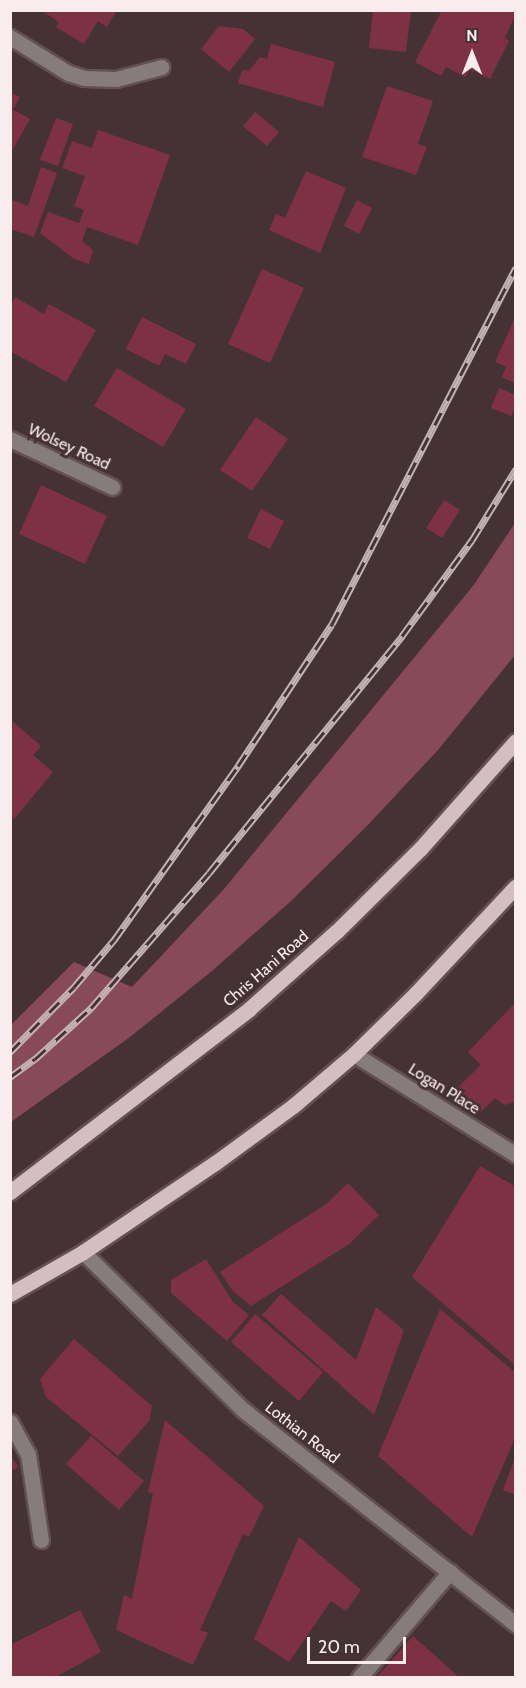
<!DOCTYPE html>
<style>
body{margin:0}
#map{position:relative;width:526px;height:1688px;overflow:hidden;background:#453235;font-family:Cabin,sans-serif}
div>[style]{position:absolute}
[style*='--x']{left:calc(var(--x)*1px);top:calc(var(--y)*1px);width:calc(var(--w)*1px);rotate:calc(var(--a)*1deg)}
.green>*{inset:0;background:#874a56}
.building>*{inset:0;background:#7f3144}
.roads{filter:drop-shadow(2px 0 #625053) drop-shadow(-2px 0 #625053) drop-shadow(0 2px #625053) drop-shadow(0 -2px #625053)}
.minor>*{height:15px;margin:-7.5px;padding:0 7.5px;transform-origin:7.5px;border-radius:7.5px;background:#867b7d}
.major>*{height:15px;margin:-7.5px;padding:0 7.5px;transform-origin:7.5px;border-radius:7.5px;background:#d4bec1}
.rail>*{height:7px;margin-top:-3.5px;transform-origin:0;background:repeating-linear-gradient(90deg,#453235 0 14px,#c2b3b5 0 28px);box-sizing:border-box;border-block:2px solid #c2b3b5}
span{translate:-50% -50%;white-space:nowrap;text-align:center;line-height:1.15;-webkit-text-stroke:6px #453235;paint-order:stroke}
.street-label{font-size:16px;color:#f9ecee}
.frame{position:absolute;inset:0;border:12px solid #f9ecee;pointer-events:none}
.north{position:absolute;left:442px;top:24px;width:60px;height:60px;-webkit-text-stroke:4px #453235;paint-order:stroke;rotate:0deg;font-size:16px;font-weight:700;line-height:24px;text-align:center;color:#f9ecee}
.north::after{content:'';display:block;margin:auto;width:21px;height:27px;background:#f9ecee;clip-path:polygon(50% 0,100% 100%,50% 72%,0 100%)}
.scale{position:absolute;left:307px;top:1637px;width:99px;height:27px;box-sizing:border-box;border:3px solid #f9ecee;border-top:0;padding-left:8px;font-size:18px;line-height:21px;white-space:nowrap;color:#f9ecee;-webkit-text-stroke:4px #453235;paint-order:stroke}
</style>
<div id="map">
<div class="green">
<div style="clip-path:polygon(515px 523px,515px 655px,438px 750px,366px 827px,291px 901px,212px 971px,130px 1037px,11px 1122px,11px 1025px,74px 962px,132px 987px,224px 889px,473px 586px)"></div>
</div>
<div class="building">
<div style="clip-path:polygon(41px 10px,117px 10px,107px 27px,98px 21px,84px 44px,56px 27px,59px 22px)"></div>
<div style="clip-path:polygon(373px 10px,411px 10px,406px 52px,369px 48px)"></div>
<div style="clip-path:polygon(442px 10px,511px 10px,516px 13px,505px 38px,509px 41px,490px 79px,470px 69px,465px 77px,446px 67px,441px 76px,415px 62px)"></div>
<div style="clip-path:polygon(219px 26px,243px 29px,255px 39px,229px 72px,201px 49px)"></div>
<div style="clip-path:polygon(271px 44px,335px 62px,323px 107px,238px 83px,242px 70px,249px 71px,260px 57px,267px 59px)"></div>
<div style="clip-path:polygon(387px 86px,433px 101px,418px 144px,427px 147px,416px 175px,362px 157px)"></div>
<div style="clip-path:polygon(10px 92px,20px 97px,14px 108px,10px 106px)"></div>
<div style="clip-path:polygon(10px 108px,30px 119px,10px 154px)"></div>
<div style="clip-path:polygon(255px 112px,279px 132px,267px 146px,243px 126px)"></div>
<div style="clip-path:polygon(56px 118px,73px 124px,58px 166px,40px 160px)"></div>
<div style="clip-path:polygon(98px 130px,170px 155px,138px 245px,87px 227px,82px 241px,93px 250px,89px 264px,74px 259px,40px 233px,48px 212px,79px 223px,84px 210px,74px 206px,85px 176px,62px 168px,72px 141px,92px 148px)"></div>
<div style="clip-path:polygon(41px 167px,57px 173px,34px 237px,10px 229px,10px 199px,28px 206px)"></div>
<div style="clip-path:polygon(306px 171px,346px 188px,320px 253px,269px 230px,276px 214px,285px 218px)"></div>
<div style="clip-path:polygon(357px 200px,372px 208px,359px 234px,344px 226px)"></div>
<div style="clip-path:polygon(262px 269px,304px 288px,270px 363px,228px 344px)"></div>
<div style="clip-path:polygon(15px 297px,44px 314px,49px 304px,96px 330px,66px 382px,10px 351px,10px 306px)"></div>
<div style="clip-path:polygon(516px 315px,516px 384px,502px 377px,506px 367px,495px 362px)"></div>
<div style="clip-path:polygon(142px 317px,196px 344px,186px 364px,165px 354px,159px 366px,126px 349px)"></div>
<div style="clip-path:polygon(117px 368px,186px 409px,163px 447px,94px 406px)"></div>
<div style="clip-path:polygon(499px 388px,516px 395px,516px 407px,511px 416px,491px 408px)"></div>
<div style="clip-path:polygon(256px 417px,288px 439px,252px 491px,220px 470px)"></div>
<div style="clip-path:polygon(41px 485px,107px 516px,85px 564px,19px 534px)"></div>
<div style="clip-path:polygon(444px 500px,460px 510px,442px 538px,426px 528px)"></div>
<div style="clip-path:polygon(261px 509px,284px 521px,270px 549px,247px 538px)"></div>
<div style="clip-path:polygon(12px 721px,41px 746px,33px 755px,53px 772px,14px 819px,10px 816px)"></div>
<div style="clip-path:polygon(516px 1002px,516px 1102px,504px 1105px,495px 1098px,480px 1113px,453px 1092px,481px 1065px,468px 1052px)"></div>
<div style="clip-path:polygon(480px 1166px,516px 1187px,516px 1366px,412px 1277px)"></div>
<div style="clip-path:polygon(348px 1183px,379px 1215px,349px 1244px,251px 1306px,233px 1291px,220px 1272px,325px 1205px)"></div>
<div style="clip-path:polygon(206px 1259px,233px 1302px,249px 1315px,227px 1341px,171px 1293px,171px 1280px)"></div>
<div style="clip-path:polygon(281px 1294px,356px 1360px,376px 1307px,404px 1330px,374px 1415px,262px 1315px)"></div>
<div style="clip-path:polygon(440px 1309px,516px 1373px,516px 1436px,472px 1537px,378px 1456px)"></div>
<div style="clip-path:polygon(255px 1314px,323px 1372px,299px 1401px,231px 1342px)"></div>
<div style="clip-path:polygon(74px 1339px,152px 1406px,149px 1421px,118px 1456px,46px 1397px,40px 1379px)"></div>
<div style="clip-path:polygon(165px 1420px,264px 1506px,249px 1537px,243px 1534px,200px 1630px,208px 1633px,193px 1665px,116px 1630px,124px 1595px,132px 1599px,153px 1494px,148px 1492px)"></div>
<div style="clip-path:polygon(91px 1436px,144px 1481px,119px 1510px,66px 1464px)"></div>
<div style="clip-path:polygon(10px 1454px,18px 1467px,10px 1471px)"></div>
<div style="clip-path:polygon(515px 1458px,516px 1458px,516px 1495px,503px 1490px)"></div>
<div style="clip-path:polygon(299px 1537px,361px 1590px,346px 1611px,331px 1601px,289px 1662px,254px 1639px)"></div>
<div style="clip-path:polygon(80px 1610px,101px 1652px,54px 1678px,10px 1678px,10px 1645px)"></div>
<div style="clip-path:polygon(413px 1636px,460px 1678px,376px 1678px)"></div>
</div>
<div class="roads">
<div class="minor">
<div style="--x:10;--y:37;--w:68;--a:31.8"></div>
<div style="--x:68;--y:73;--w:17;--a:17"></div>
<div style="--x:84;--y:78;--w:32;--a:2"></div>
<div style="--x:116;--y:79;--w:47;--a:-14.9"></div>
<div style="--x:10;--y:439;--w:113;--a:25.2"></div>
<div style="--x:354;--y:1054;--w:191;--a:31.9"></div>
<div style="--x:83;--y:1252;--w:223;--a:44.6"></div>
<div style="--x:242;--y:1409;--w:349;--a:38.2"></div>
<div style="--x:10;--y:1422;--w:37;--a:61"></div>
<div style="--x:28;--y:1454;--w:87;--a:81.4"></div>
<div style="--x:359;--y:1678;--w:140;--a:-49.4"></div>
</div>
<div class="major">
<div style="--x:10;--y:1192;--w:301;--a:-37.4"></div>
<div style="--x:249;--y:1009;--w:118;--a:-41.6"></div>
<div style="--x:337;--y:931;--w:117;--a:-44.7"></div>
<div style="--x:420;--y:849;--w:144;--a:-48.4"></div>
<div style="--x:10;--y:1294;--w:84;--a:-29.9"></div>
<div style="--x:83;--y:1252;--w:159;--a:-34"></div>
<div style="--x:215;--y:1163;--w:97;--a:-36.2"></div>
<div style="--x:293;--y:1106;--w:80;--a:-40.4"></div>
<div style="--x:354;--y:1054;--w:87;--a:-44.5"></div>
<div style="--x:416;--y:993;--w:146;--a:-46.9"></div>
</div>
</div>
<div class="rail">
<div style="--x:10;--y:1052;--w:91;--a:-45.4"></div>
<div style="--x:74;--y:987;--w:62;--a:-49.6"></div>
<div style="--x:114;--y:940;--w:214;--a:-54.5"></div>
<div style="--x:238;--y:766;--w:170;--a:-56.5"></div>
<div style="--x:332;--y:624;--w:401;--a:-62.7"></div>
<div style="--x:10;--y:1077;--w:31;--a:-36"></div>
<div style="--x:35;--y:1059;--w:76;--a:-42.3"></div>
<div style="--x:91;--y:1008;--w:179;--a:-48.8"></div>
<div style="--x:209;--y:873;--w:306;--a:-50.8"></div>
<div style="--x:402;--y:636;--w:119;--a:-53.9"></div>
<div style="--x:472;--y:540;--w:84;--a:-58.2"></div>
</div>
<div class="street-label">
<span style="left:69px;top:447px;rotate:25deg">Wolsey Road</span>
<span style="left:266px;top:969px;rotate:-41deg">Chris Hani Road</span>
<span style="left:444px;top:1089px;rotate:32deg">Logan Place</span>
<span style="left:302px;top:1433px;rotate:38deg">Lothian Road</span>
</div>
<div class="frame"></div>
<div class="north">N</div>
<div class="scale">20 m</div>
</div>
